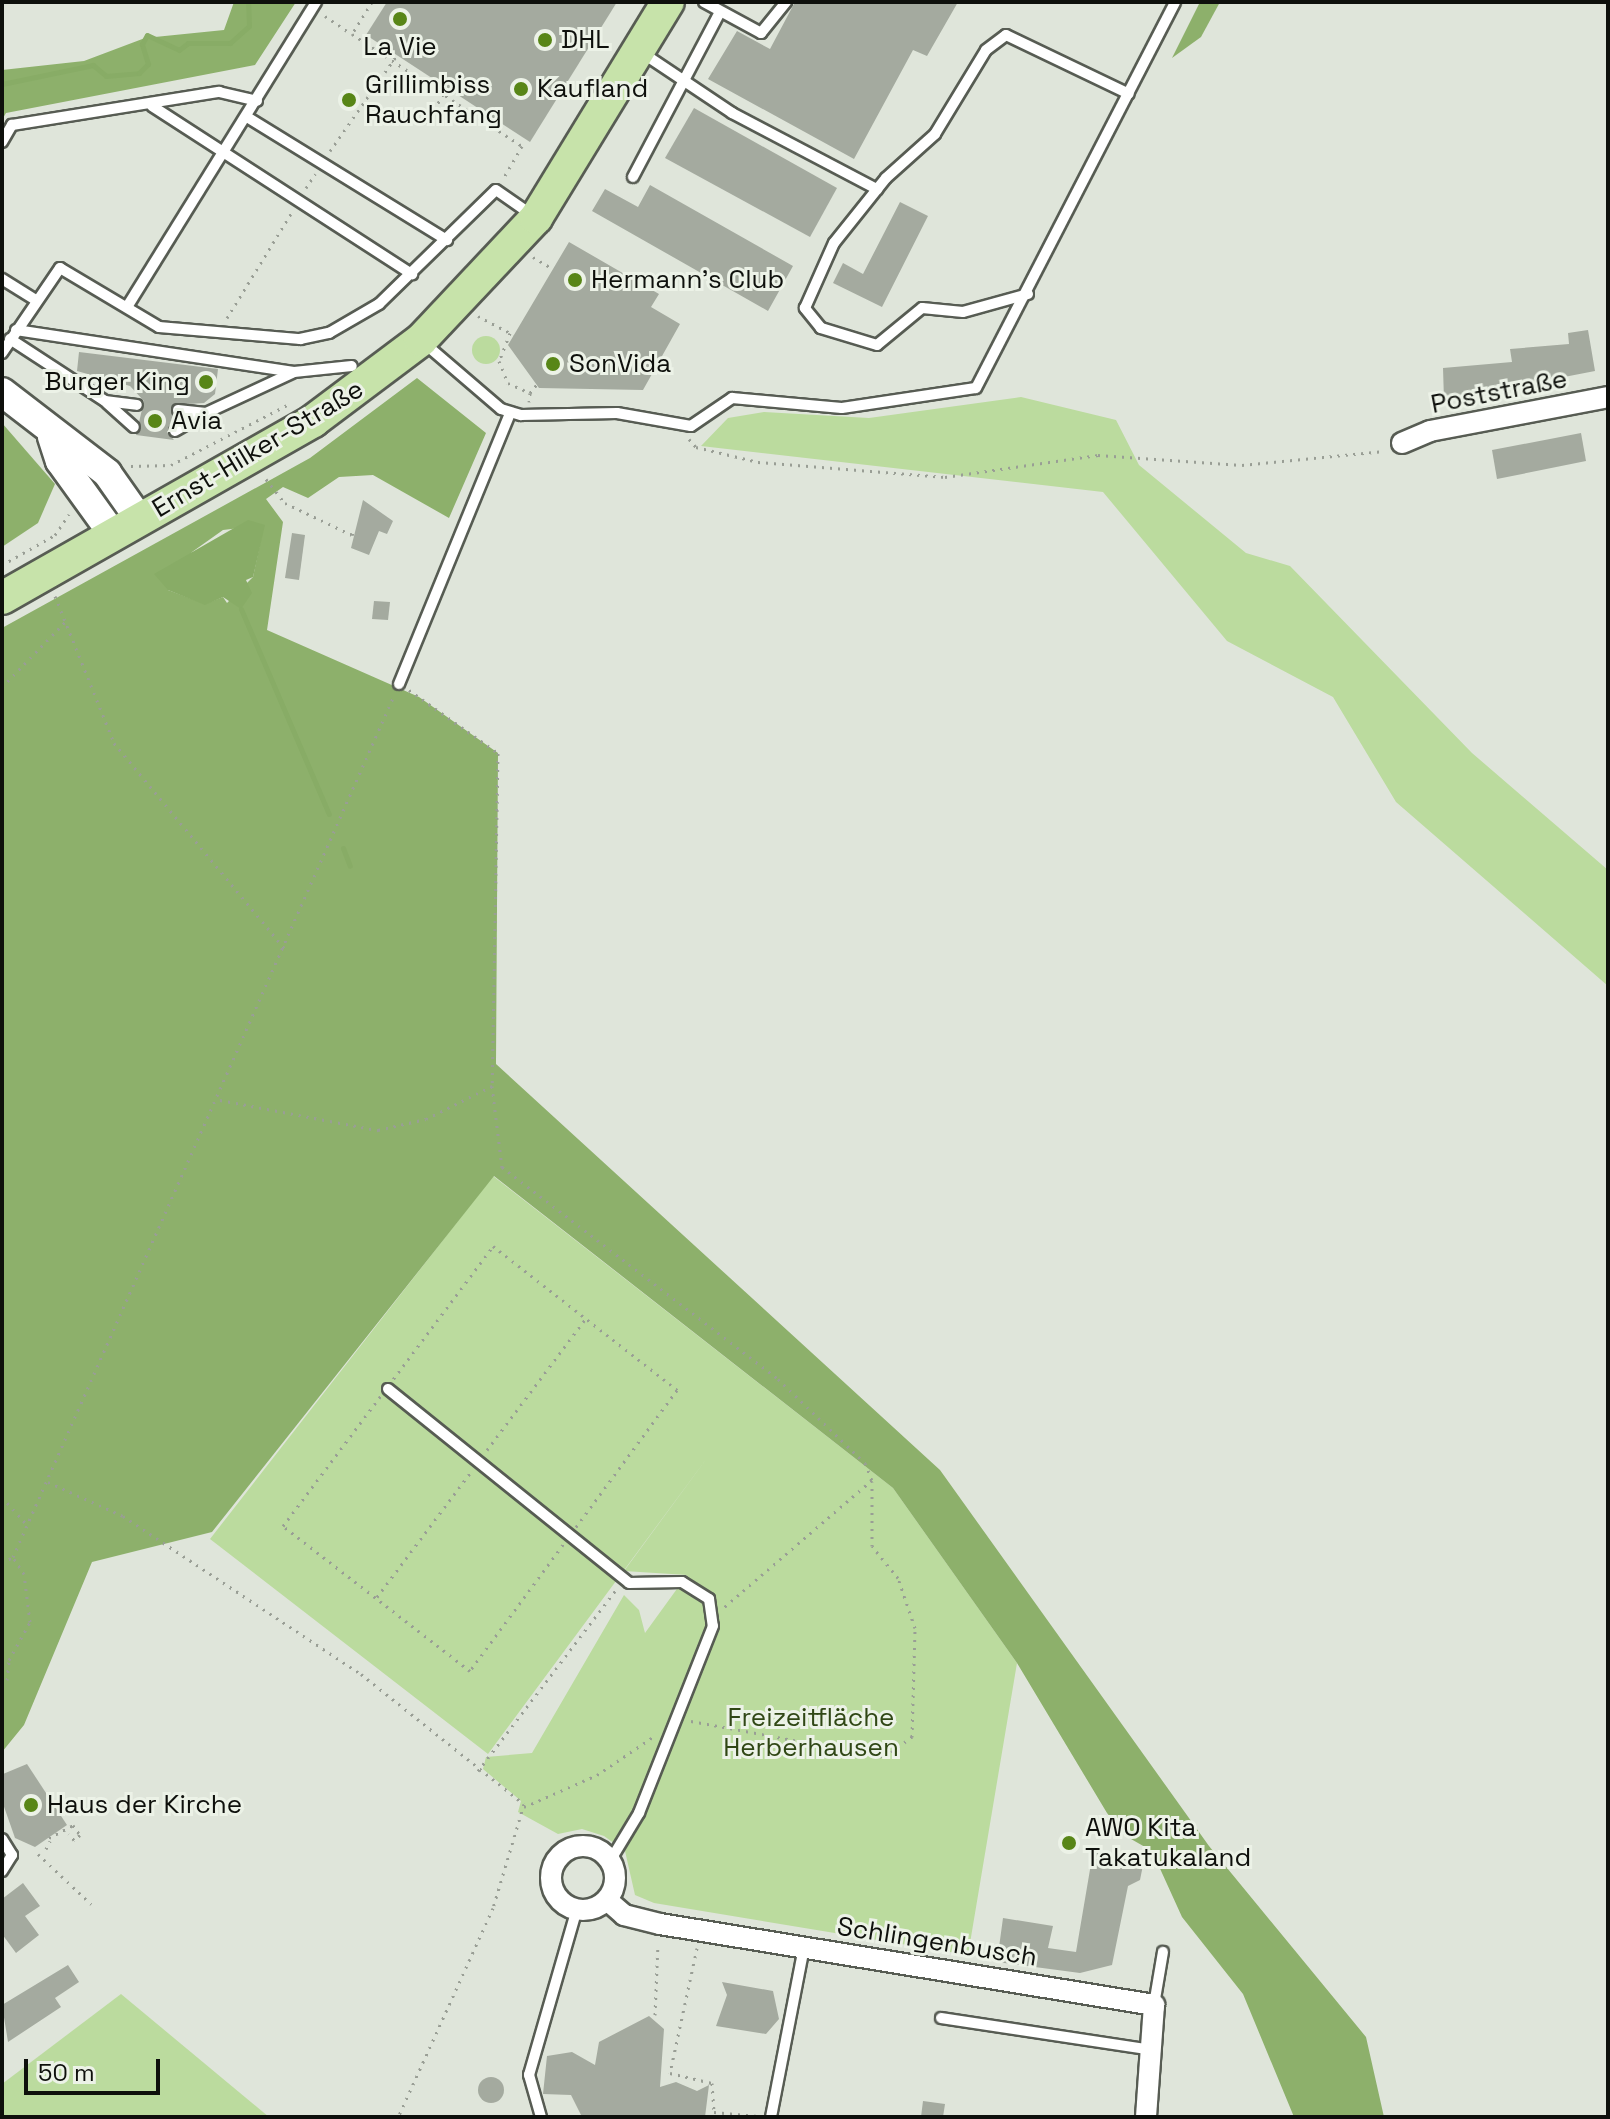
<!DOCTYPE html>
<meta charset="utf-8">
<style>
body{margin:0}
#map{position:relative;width:1610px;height:2119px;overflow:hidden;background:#dfe5da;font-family:"Space Grotesk",sans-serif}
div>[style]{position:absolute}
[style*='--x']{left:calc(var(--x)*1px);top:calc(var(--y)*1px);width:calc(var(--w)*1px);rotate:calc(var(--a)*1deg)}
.green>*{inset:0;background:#bbdb9e}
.round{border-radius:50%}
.forest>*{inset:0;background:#8db06b}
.water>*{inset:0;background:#88ac66}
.stream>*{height:5px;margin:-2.5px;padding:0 2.5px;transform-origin:2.5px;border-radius:2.5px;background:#88ac66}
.building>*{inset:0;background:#a4aa9f}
.path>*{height:3px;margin-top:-1.5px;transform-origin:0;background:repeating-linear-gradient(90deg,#999e95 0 2px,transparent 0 8px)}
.roads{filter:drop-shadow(2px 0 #575c53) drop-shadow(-2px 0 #575c53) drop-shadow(0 2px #575c53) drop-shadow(0 -2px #575c53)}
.lane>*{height:10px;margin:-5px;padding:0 5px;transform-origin:5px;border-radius:5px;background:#fff}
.street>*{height:20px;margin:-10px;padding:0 10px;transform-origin:10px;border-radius:10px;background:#fff}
.street>.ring{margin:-10px;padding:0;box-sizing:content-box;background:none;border:20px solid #fff;border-radius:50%}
.secondary>*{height:28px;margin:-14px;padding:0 14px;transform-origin:14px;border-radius:14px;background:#fff}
.primary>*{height:32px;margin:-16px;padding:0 16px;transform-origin:16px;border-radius:16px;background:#c7e3aa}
.dots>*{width:22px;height:22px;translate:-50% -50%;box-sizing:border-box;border:4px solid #ecf2e7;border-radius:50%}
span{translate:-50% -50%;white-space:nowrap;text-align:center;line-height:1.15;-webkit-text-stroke:6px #ecf2e7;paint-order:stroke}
.poi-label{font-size:26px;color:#0e100c}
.left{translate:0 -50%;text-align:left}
.right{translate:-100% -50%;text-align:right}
.street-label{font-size:26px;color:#0e100c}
.park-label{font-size:26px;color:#304715}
.frame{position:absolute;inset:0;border:4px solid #0e100c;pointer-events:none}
.scale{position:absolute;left:24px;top:2059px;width:136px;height:36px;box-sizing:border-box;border:4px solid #0e100c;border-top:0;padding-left:10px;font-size:24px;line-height:28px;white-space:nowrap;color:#0e100c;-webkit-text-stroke:6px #ecf2e7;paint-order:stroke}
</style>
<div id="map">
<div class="green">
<div class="round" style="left:472px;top:336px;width:28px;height:28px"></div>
<div style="clip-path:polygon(1021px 397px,1116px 420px,1139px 465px,1246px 553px,1290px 566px,1472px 753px,1608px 870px,1608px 986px,1396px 802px,1333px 697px,1227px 641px,1103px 492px,701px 446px,728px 418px,764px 412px,869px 418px)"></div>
<div style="clip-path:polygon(493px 1176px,893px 1488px,1017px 1663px,968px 1955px,654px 1903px,635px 1895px,625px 1851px,604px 1836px,582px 1829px,558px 1834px,518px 1812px,521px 1801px,483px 1769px,486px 1757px,532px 1753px,624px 1595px,639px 1610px,645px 1633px,687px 1575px,624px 1571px,710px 1454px,488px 1754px,210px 1539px)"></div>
<div style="clip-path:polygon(121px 1994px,269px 2117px,2px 2117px,2px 2084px)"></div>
</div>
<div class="forest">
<div style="clip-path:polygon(234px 2px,296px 2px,255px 65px,6px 113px,2px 120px,2px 70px,84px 61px,145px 38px,224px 30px)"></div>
<div style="clip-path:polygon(1200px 2px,1220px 2px,1201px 37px,1172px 58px)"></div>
<div style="clip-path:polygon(evenodd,417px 378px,486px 433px,449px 518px,373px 475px,339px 477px,308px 498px,283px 487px,266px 499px,283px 522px,267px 630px,419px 697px,498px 753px,496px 1064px,940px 1470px,1209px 1846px,1366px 2037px,1384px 2117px,1294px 2117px,1243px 1994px,1182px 1917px,1152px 1851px,1124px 1835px,1107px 1813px,1017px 1663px,893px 1488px,494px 1176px,212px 1532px,92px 1562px,24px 1725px,2px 1752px,2px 628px,310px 458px,417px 378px,264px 525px,253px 577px,227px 603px,223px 597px,205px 604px,168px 590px,192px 552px,223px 530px,264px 525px)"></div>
<div style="clip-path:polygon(2px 423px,55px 484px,38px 523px,2px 547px)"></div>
</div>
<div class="water">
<div style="clip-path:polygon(248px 520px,265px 525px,253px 577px,246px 580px,252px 593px,241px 609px,223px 597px,205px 605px,168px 590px,154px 574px)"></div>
</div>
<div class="stream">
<div style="--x:2;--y:84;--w:93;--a:-11.8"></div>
<div style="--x:93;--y:65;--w:17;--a:40"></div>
<div style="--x:106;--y:76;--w:33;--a:-5"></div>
<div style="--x:139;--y:73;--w:13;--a:-45"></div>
<div style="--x:148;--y:64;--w:21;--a:-107"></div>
<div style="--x:142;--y:44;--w:10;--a:-61"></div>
<div style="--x:147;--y:35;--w:35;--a:25"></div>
<div style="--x:179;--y:50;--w:11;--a:-38"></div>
<div style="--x:188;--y:43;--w:42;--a:0"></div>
<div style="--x:230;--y:43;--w:25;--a:-42"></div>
<div style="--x:249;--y:26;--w:24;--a:-92"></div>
<div style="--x:241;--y:609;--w:223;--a:66.8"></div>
<div style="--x:343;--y:848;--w:19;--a:69"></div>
</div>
<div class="building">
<div style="clip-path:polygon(387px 2px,617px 2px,530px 142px,366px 35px)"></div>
<div style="clip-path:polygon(795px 2px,958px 2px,927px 56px,913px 50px,854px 159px,708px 79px,737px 31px,770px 49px)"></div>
<div style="clip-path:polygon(694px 108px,837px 188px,810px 237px,665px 158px)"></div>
<div style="clip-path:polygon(650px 185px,793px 266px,768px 311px,592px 211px,605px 189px,638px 207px)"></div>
<div style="clip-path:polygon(900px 202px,928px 216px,882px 307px,833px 283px,843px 263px,863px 274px)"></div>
<div style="clip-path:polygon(569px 242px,659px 294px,651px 307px,680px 324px,643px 390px,539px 388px,508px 345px)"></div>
<div style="clip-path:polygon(1588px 330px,1595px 371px,1444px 400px,1443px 368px,1512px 362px,1510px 349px,1569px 344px,1568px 333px)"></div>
<div style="clip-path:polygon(79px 352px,218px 369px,215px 394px,204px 403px,172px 405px,177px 421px,167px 432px,174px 440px,136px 435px,144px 401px,130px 386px,77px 371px)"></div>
<div style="clip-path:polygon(1581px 433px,1586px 461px,1497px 479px,1492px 450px)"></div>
<div style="clip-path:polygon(363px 500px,393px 521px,387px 534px,379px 531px,369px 555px,351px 548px)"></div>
<div style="clip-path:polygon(292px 533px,305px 535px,299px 580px,285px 578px)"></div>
<div style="clip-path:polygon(374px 601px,390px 602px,388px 620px,372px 619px)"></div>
<div style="clip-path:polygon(27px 1764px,67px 1825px,35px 1847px,15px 1838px,2px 1801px,3px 1774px)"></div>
<div style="clip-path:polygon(1094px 1846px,1107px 1864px,1128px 1854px,1143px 1865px,1140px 1880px,1128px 1886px,1112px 1965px,1080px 1973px,997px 1962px,1003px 1918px,1053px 1926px,1048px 1948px,1076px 1952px)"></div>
<div style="clip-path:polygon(23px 1883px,40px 1906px,25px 1916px,39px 1935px,16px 1953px,2px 1934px,2px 1899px)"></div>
<div style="clip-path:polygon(68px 1965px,79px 1982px,55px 1998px,61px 2007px,8px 2042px,2px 2005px)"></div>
<div style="clip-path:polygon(722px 1982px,773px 1991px,779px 2019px,766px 2034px,716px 2026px,727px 1995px)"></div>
<div style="clip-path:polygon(649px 2016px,664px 2029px,660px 2087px,676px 2082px,697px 2091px,709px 2085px,705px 2117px,582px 2117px,571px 2095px,543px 2094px,547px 2056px,572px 2052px,595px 2065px,599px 2042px)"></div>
<div class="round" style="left:478px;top:2077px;width:26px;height:26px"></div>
<div style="clip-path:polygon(923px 2101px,945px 2104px,943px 2117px,921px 2117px)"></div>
</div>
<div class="path">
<div style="--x:372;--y:2;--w:38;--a:122"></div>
<div style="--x:352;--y:34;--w:204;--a:33.4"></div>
<div style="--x:522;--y:146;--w:39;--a:120"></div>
<div style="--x:325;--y:16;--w:32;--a:34"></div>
<div style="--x:425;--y:123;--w:33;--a:-57"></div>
<div style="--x:330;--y:151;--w:117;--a:-55.1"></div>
<div style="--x:306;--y:188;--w:17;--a:-57"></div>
<div style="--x:533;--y:257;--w:21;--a:31"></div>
<div style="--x:478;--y:316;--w:40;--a:28"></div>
<div style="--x:227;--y:318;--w:124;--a:-58.5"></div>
<div style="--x:510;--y:333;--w:30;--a:111"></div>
<div style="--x:499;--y:361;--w:24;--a:68"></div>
<div style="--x:508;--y:383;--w:24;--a:24"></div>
<div style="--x:530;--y:393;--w:9;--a:96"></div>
<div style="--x:530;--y:393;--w:11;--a:-52"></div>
<div style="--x:689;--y:439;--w:11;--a:49"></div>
<div style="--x:696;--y:447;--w:64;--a:13.6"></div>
<div style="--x:758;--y:462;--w:188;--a:4.6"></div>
<div style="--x:945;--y:477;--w:155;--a:-8.2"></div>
<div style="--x:1098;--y:455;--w:144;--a:4"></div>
<div style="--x:1242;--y:465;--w:143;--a:-5.6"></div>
<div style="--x:131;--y:466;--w:40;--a:-1.4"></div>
<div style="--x:171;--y:465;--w:131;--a:-27.3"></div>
<div style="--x:266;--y:479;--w:31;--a:52"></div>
<div style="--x:285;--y:503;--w:74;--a:25.5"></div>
<div style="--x:352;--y:535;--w:7;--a:-63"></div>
<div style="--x:2;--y:565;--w:61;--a:-29.5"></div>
<div style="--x:55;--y:535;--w:25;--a:-56"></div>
<div style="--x:55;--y:596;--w:158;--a:68.1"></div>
<div style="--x:114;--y:743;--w:268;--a:50.3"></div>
<div style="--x:2;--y:687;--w:93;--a:-45.9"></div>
<div style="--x:409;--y:690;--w:109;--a:35.3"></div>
<div style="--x:498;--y:753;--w:333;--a:91"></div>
<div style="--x:492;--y:1086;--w:82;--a:83"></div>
<div style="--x:502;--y:1167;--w:348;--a:37.5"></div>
<div style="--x:778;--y:1379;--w:121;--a:44"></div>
<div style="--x:865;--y:1463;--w:18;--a:68"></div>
<div style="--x:872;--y:1480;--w:196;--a:139.3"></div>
<div style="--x:220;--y:1100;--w:161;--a:10.8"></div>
<div style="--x:378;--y:1130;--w:49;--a:-12.9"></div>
<div style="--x:426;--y:1119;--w:74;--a:-26.6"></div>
<div style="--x:493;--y:1246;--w:234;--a:38"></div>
<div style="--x:677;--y:1390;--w:349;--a:126.4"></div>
<div style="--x:470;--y:1671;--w:237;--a:-142.2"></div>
<div style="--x:283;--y:1526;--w:350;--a:-53.1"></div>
<div style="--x:487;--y:1450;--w:165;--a:-53.1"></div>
<div style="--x:48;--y:1482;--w:82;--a:24.4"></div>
<div style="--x:123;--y:1516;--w:286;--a:33.6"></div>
<div style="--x:361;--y:1674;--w:208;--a:38.6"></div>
<div style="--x:524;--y:1804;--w:109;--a:106.6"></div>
<div style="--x:493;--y:1908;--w:230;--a:114.4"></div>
<div style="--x:2;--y:1497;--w:38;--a:48"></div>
<div style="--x:2;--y:1563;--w:13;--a:-29"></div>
<div style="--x:13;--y:1557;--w:939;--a:-66.14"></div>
<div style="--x:377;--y:1597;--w:156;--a:-53.1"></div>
<div style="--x:7;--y:1680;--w:20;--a:-84"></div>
<div style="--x:9;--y:1660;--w:43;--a:-61.1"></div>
<div style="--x:30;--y:1622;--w:48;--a:-97.1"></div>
<div style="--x:24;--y:1574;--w:20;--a:-123"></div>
<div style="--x:691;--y:1721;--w:197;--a:10.5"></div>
<div style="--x:885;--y:1757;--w:34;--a:-37"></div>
<div style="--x:912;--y:1737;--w:109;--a:-88.4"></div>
<div style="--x:915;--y:1628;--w:53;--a:-108.8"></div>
<div style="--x:898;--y:1578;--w:41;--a:-129.1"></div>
<div style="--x:872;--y:1546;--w:64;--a:-90"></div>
<div style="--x:478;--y:1771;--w:228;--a:-52.7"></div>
<div style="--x:524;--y:1807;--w:80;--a:-23.7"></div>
<div style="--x:597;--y:1775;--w:68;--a:-34.2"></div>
<div style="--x:49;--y:1838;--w:27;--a:-28"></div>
<div style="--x:73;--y:1825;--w:12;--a:55"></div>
<div style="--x:80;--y:1835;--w:8;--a:140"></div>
<div style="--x:74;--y:1840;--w:8;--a:-130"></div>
<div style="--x:46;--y:1849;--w:9;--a:-63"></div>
<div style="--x:38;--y:1854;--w:73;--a:43.3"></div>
<div style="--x:697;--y:1948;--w:128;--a:102.2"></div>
<div style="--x:670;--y:2073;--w:43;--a:13.4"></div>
<div style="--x:712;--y:2083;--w:29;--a:86"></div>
<div style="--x:714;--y:2112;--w:44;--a:5.2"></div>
<div style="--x:655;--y:2015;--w:71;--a:-87.6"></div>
</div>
<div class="roads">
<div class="lane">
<div style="--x:704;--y:2;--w:65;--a:28.5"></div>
<div style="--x:761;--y:33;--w:40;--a:-51"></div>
<div style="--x:641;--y:52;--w:110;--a:33.8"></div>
<div style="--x:732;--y:113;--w:164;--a:27.7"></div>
<div style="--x:152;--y:106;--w:310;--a:32.9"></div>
<div style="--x:247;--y:117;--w:235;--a:31.6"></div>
<div style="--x:2;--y:142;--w:20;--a:-60"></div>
<div style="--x:12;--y:125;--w:210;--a:-9.1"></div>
<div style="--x:219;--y:92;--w:39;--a:13"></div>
<div style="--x:633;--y:177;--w:187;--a:-62.2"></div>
<div style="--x:2;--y:279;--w:39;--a:32"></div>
<div style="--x:1028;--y:294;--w:67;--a:164.5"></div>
<div style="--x:963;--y:312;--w:41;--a:-174.4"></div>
<div style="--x:922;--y:308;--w:58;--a:140.6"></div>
<div style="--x:877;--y:345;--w:59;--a:-163.1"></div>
<div style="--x:821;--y:328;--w:26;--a:-129"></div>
<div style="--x:805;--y:308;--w:71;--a:-66"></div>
<div style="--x:834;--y:243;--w:83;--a:-51.3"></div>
<div style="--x:886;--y:178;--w:66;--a:-41.9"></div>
<div style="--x:935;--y:134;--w:98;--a:-58.7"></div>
<div style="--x:986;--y:50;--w:25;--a:-37"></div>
<div style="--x:1006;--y:35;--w:136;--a:25.6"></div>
<div style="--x:127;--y:307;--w:359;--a:-58.2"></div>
<div style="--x:16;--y:330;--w:281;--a:8.6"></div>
<div style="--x:294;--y:372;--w:58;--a:-5.9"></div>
<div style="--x:10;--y:339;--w:113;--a:33.1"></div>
<div style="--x:105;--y:401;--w:32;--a:7"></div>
<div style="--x:424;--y:343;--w:101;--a:40.6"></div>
<div style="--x:501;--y:409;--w:21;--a:17"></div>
<div style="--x:521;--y:415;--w:96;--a:-1.2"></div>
<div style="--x:617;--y:413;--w:75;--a:10"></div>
<div style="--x:691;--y:426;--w:50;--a:-34.3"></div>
<div style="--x:732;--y:398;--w:110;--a:5.2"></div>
<div style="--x:842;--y:408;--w:135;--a:-8.5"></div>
<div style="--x:976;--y:388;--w:434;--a:-62.7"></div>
<div style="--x:2;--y:353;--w:103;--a:-55.7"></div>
<div style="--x:60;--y:268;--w:115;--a:30.8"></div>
<div style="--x:159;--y:327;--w:142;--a:4.9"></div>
<div style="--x:300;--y:339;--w:30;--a:-12"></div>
<div style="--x:329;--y:333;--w:58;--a:-30.1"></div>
<div style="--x:379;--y:304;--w:163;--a:-44.3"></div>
<div style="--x:496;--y:190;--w:44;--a:34.8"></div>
<div style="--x:107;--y:403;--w:36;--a:42"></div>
<div style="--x:178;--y:410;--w:28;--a:6"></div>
<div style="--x:206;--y:413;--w:95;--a:-24.9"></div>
<div style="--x:175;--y:431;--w:36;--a:-30"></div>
<div style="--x:399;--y:684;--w:293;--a:-67.7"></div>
<div style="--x:388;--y:1389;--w:309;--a:38.8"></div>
<div style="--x:629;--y:1583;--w:53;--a:-1.1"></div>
<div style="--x:682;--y:1582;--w:32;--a:32"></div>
<div style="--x:709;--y:1599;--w:27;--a:82"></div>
<div style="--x:713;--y:1626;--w:201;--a:111.6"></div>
<div style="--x:639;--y:1813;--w:56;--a:121.1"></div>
<div style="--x:2;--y:1839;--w:19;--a:58"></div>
<div style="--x:12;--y:1855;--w:19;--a:122"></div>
<div style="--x:1154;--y:2005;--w:54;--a:-80.4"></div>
<div style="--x:941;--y:2018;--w:213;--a:8.6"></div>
<div style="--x:541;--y:2117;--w:44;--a:-105.9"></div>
<div style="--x:529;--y:2075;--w:173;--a:-73.9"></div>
<div style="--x:771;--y:2117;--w:173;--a:-79"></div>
</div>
<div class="street">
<div style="--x:1402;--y:443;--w:30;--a:-23"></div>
<div style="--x:1430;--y:431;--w:181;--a:-10.8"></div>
<div class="ring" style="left:551px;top:1846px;width:44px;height:44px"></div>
<div style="--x:607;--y:1900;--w:23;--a:41"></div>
<div style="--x:624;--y:1915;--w:37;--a:14"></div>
<div style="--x:660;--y:1924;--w:501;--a:9.31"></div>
<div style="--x:1154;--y:2005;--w:112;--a:94.1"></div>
</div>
<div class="secondary">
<div style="--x:2;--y:392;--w:133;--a:37.6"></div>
<div style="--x:107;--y:473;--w:57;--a:54.9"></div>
<div style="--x:52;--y:437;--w:25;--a:72"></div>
<div style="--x:60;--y:461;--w:92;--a:54.2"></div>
</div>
<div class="primary">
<div style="--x:2;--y:598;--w:358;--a:-29.6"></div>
<div style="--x:313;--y:421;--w:135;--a:-36.9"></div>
<div style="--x:421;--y:340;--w:168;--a:-46.7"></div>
<div style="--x:536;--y:218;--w:253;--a:-58.6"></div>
</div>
</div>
<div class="dots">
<div style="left:400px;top:19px;background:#588617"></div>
<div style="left:545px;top:40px;background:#588617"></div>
<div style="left:521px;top:89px;background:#588617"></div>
<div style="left:349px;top:100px;background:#588617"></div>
<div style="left:575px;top:280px;background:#588617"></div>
<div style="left:553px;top:364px;background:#588617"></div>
<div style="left:206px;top:382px;background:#588617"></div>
<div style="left:155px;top:421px;background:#588617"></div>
<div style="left:31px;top:1805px;background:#588617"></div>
<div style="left:1069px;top:1843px;background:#588617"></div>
</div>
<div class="poi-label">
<span class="left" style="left:561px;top:40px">DHL</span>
<span style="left:400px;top:47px">La Vie</span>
<span class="left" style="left:365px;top:100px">Grillimbiss<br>Rauchfang</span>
<span class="left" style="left:537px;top:89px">Kaufland</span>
<span class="left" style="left:591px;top:280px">Hermann’s Club</span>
<span class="left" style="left:569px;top:364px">SonVida</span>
<span class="right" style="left:190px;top:382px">Burger King</span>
<span class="left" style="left:171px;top:421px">Avia</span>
<span class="left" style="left:47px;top:1805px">Haus der Kirche</span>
<span class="left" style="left:1085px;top:1843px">AWO Kita<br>Takatukaland</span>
</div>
<div class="street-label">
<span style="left:1499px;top:392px;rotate:-11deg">Poststraße</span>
<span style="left:258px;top:449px;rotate:-31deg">Ernst-Hilker-Straße</span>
<span style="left:937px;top:1942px;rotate:9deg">Schlingenbusch</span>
</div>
<div class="park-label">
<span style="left:811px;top:1733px">Freizeitfläche<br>Herberhausen</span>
</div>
<div class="frame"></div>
<div class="scale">50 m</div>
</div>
